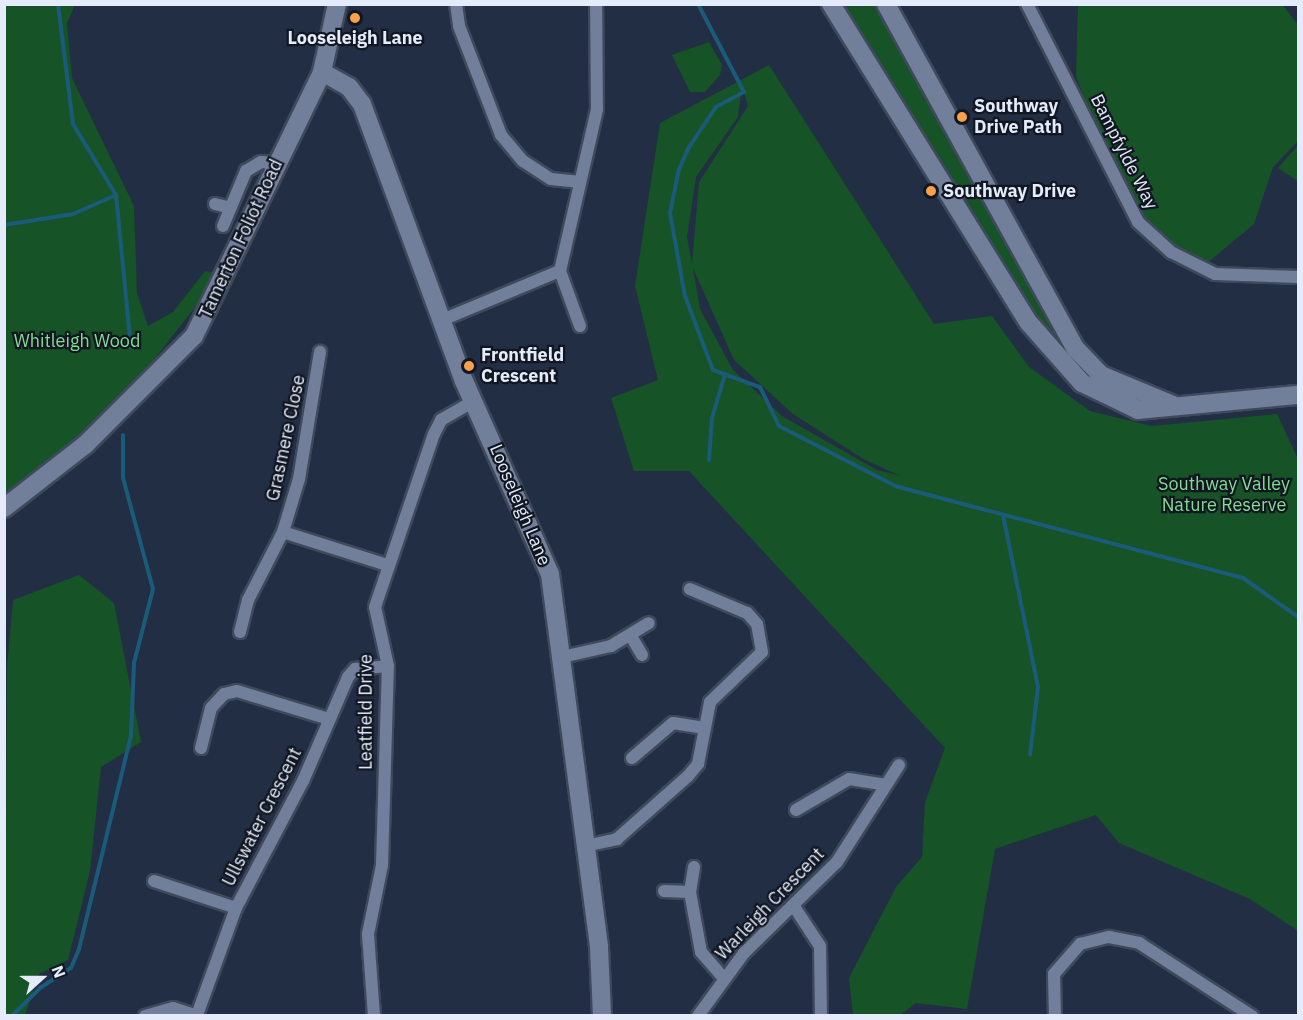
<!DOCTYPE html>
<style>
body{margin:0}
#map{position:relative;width:1303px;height:1020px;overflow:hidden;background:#222e44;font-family:"IBM Plex Sans",sans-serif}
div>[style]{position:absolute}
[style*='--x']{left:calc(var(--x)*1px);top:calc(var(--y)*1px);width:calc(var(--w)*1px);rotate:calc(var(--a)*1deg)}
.green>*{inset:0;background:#165326}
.stream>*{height:4px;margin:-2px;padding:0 2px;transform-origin:2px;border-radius:2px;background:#1a5b7a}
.roads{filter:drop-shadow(2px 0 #3f495c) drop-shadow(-2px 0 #3f495c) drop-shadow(0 2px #3f495c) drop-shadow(0 -2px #3f495c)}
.street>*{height:12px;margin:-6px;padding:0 6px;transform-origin:6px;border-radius:6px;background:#727f9a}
.secondary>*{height:18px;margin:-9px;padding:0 9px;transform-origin:9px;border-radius:9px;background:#727f9a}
.dots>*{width:16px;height:16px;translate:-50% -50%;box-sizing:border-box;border:3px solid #111620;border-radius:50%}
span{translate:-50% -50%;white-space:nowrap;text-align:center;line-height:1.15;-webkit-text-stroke:4.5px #111620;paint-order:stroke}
.poi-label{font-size:18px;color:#e4ecfb;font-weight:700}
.left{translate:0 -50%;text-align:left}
.street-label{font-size:18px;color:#e4ecfb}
.park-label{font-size:18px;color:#84db93}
.frame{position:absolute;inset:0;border:6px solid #e4ecfb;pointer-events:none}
.north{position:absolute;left:12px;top:948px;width:60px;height:60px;-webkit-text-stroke:4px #111620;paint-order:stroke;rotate:69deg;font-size:16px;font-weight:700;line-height:24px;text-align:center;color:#e4ecfb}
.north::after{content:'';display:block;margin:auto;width:21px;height:27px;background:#e4ecfb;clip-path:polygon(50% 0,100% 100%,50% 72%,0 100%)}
</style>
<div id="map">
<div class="green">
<div style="clip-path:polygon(1282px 4px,1298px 25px,1298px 141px,1273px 167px,1254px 224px,1206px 264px,1147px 228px,1091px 117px,1076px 76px,1078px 5px)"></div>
<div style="clip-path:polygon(5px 5px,75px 5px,67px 23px,72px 78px,134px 206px,137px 293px,148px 326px,173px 312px,205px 271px,221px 274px,120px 403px,5px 496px)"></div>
<div style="clip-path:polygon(833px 5px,877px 5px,1069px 356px,1039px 345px)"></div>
<div style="clip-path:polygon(709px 42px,722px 65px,720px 75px,705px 92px,690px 92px,672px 55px)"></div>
<div style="clip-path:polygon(evenodd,769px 65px,934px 324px,992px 316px,1029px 367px,1090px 411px,1152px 426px,1277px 414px,1298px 459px,1298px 931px,1250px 899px,1119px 843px,1096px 815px,995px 849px,967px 1009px,916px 1003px,900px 1015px,853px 1015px,849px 978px,896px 887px,922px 857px,925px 802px,945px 748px,689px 471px,634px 471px,611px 398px,658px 380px,635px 286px,660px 123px,769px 65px,742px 86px,748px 106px,699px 182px,692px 264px,687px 237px,696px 177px,738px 117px,742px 86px,769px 65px,693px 268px,734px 360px,793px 414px,865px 460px,901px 476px,877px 470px,782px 416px,733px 370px,700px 309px,693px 268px)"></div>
<div style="clip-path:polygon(1298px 145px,1298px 181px,1278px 168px)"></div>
<div style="clip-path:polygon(79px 575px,114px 603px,141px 742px,101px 767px,90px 871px,68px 960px,38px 975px,25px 1015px,5px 1015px,7px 667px,13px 600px)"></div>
</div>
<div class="stream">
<div style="--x:58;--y:4;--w:121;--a:82.9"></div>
<div style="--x:73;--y:124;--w:83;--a:58.8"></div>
<div style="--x:116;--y:195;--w:153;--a:84.4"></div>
<div style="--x:698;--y:4;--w:99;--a:62.4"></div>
<div style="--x:744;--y:92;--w:32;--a:152"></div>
<div style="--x:716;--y:107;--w:48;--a:124"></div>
<div style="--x:689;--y:147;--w:24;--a:114"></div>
<div style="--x:679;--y:169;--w:45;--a:101.6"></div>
<div style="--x:670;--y:213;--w:84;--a:79.8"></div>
<div style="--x:685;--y:296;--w:79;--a:69.3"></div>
<div style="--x:713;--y:370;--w:50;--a:19.9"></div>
<div style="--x:760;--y:387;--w:43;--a:64"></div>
<div style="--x:779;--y:426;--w:131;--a:27.3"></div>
<div style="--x:895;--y:486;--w:360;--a:14.8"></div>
<div style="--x:1243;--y:578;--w:67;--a:35.3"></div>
<div style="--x:4;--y:225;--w:70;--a:-9.1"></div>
<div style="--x:73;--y:214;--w:47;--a:-23.8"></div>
<div style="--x:709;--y:460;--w:42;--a:-85.9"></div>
<div style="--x:712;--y:418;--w:46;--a:-73.5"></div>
<div style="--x:1003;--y:515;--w:176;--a:78.5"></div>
<div style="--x:1038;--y:687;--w:68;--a:96.7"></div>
<div style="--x:12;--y:1016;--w:40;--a:-45"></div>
<div style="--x:40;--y:988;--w:37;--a:-33"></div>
<div style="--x:71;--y:968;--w:21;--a:-67"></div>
<div style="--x:79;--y:949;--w:220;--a:-76.3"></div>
<div style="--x:131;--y:735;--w:72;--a:-87.6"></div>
<div style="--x:134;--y:663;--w:76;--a:-75.6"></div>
<div style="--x:153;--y:589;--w:115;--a:-105.1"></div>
<div style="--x:123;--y:478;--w:43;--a:-90"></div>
</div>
<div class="roads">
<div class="street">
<div style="--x:456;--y:4;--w:22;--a:82"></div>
<div style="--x:459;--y:26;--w:117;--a:68.9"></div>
<div style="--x:501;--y:135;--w:34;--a:50"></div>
<div style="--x:523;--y:161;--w:33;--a:33"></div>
<div style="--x:551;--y:179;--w:27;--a:6"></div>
<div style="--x:1027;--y:4;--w:245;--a:63"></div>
<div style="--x:1138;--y:222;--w:45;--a:42.3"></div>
<div style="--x:1171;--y:252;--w:49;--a:26.6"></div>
<div style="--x:1215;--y:274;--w:83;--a:2.1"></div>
<div style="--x:215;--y:204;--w:16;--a:14"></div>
<div style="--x:223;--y:226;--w:60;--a:-67.3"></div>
<div style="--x:246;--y:171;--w:17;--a:-31"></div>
<div style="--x:261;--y:162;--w:15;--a:4"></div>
<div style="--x:442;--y:320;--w:128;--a:-22.6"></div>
<div style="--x:580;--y:326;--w:59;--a:-110"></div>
<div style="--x:560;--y:271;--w:166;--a:-77.1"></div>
<div style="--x:597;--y:109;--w:105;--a:-90.5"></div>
<div style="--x:283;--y:532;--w:109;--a:17.6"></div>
<div style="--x:240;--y:632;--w:33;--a:-76"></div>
<div style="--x:248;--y:600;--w:76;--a:-62.8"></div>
<div style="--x:283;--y:532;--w:55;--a:-73.2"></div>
<div style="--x:299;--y:479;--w:129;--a:-80.6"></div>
<div style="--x:631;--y:636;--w:22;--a:60"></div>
<div style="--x:562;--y:657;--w:50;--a:-12.7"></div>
<div style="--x:611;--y:646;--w:44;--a:-31.2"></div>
<div style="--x:201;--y:748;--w:41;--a:-76"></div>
<div style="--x:211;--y:708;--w:19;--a:-47"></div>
<div style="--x:224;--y:694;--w:13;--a:-13"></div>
<div style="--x:237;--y:691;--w:96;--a:16.9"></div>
<div style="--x:632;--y:758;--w:54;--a:-40.5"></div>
<div style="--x:673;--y:723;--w:32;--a:9"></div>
<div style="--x:796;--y:810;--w:61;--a:-30.3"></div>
<div style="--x:849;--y:779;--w:36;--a:9"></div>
<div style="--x:585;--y:846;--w:33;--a:-12"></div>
<div style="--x:617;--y:839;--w:95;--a:-41.6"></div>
<div style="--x:688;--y:776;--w:16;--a:-50"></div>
<div style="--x:698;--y:764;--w:63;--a:-79"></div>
<div style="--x:710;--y:702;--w:72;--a:-43.9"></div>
<div style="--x:762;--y:652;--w:28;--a:-100"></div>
<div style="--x:757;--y:624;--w:15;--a:-132"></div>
<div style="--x:747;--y:613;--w:62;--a:-157.2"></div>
<div style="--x:694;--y:867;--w:25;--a:99"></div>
<div style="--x:690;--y:892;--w:61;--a:79.6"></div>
<div style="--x:701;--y:952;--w:35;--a:49"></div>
<div style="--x:154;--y:881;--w:86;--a:18.2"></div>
<div style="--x:664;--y:891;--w:26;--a:2"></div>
<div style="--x:795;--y:908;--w:45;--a:56.7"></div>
<div style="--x:820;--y:946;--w:70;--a:89.2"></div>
<div style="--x:197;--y:1015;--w:114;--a:-70"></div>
<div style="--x:236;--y:908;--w:144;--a:-62.2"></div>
<div style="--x:303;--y:781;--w:113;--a:-66.6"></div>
<div style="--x:348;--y:677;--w:11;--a:-49"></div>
<div style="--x:355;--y:669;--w:33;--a:-5"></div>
<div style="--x:145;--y:1016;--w:29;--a:-16"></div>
<div style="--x:173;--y:1008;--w:25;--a:18"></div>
<div style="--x:374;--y:1016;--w:82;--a:-94.2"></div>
<div style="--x:368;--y:934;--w:70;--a:-78.5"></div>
<div style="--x:382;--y:865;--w:199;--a:-88.3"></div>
<div style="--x:388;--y:666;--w:60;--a:-102.4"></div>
<div style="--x:375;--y:607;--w:183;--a:-71.2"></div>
<div style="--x:434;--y:434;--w:16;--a:-63"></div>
<div style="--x:441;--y:420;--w:36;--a:-30"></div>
<div style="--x:698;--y:1016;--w:78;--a:-53.9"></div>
<div style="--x:744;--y:953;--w:130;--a:-44.4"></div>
<div style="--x:837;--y:862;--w:115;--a:-57.4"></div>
<div style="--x:1055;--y:1016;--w:42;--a:-91.4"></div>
<div style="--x:1054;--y:974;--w:40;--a:-49"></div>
<div style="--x:1080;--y:944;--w:30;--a:-14"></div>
<div style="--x:1109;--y:937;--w:31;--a:11"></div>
<div style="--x:1139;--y:943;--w:135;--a:32.9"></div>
</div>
<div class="secondary">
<div style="--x:831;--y:4;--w:375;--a:58.2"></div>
<div style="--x:1029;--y:323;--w:80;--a:48.5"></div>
<div style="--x:1082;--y:383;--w:62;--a:25.7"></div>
<div style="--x:1138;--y:410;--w:161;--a:-5.4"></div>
<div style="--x:886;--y:4;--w:394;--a:61.2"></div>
<div style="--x:1076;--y:349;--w:36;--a:46"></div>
<div style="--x:1101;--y:375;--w:78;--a:22.6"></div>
<div style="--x:322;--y:72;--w:31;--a:29"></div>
<div style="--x:349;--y:87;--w:21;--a:53"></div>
<div style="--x:362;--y:104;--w:295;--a:69.8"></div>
<div style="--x:464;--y:381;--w:211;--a:66"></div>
<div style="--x:550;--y:574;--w:376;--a:82.5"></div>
<div style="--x:599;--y:947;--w:69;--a:87.5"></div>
<div style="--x:4;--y:508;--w:103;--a:-37.9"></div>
<div style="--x:85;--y:445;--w:154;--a:-45"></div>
<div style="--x:194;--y:336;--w:293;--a:-64.1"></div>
<div style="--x:322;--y:72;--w:70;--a:-77.6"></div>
</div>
</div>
<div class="dots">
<div style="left:355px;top:18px;background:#f8a04b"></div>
<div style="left:962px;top:117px;background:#f8a04b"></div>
<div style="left:931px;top:191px;background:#f8a04b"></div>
<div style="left:469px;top:366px;background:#f8a04b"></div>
</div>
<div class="poi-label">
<span style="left:355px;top:38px">Looseleigh Lane</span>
<span class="left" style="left:974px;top:117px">Southway<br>Drive Path</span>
<span class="left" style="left:943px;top:191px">Southway Drive</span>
<span class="left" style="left:481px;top:366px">Frontfield<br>Crescent</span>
</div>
<div class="street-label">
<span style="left:1124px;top:152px;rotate:63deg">Bampfylde Way</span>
<span style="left:241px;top:239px;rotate:-65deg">Tamerton Foliot Road</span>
<span style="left:286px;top:438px;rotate:-78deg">Grasmere Close</span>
<span style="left:520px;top:505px;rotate:67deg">Looseleigh Lane</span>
<span style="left:366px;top:712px;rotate:-90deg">Leatfield Drive</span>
<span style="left:262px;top:817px;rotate:-63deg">Ullswater Crescent</span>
<span style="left:770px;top:904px;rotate:-46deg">Warleigh Crescent</span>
</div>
<div class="park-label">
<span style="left:77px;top:341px">Whitleigh Wood</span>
<span style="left:1224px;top:495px">Southway Valley<br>Nature Reserve</span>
</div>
<div class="frame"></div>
<div class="north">N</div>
</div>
